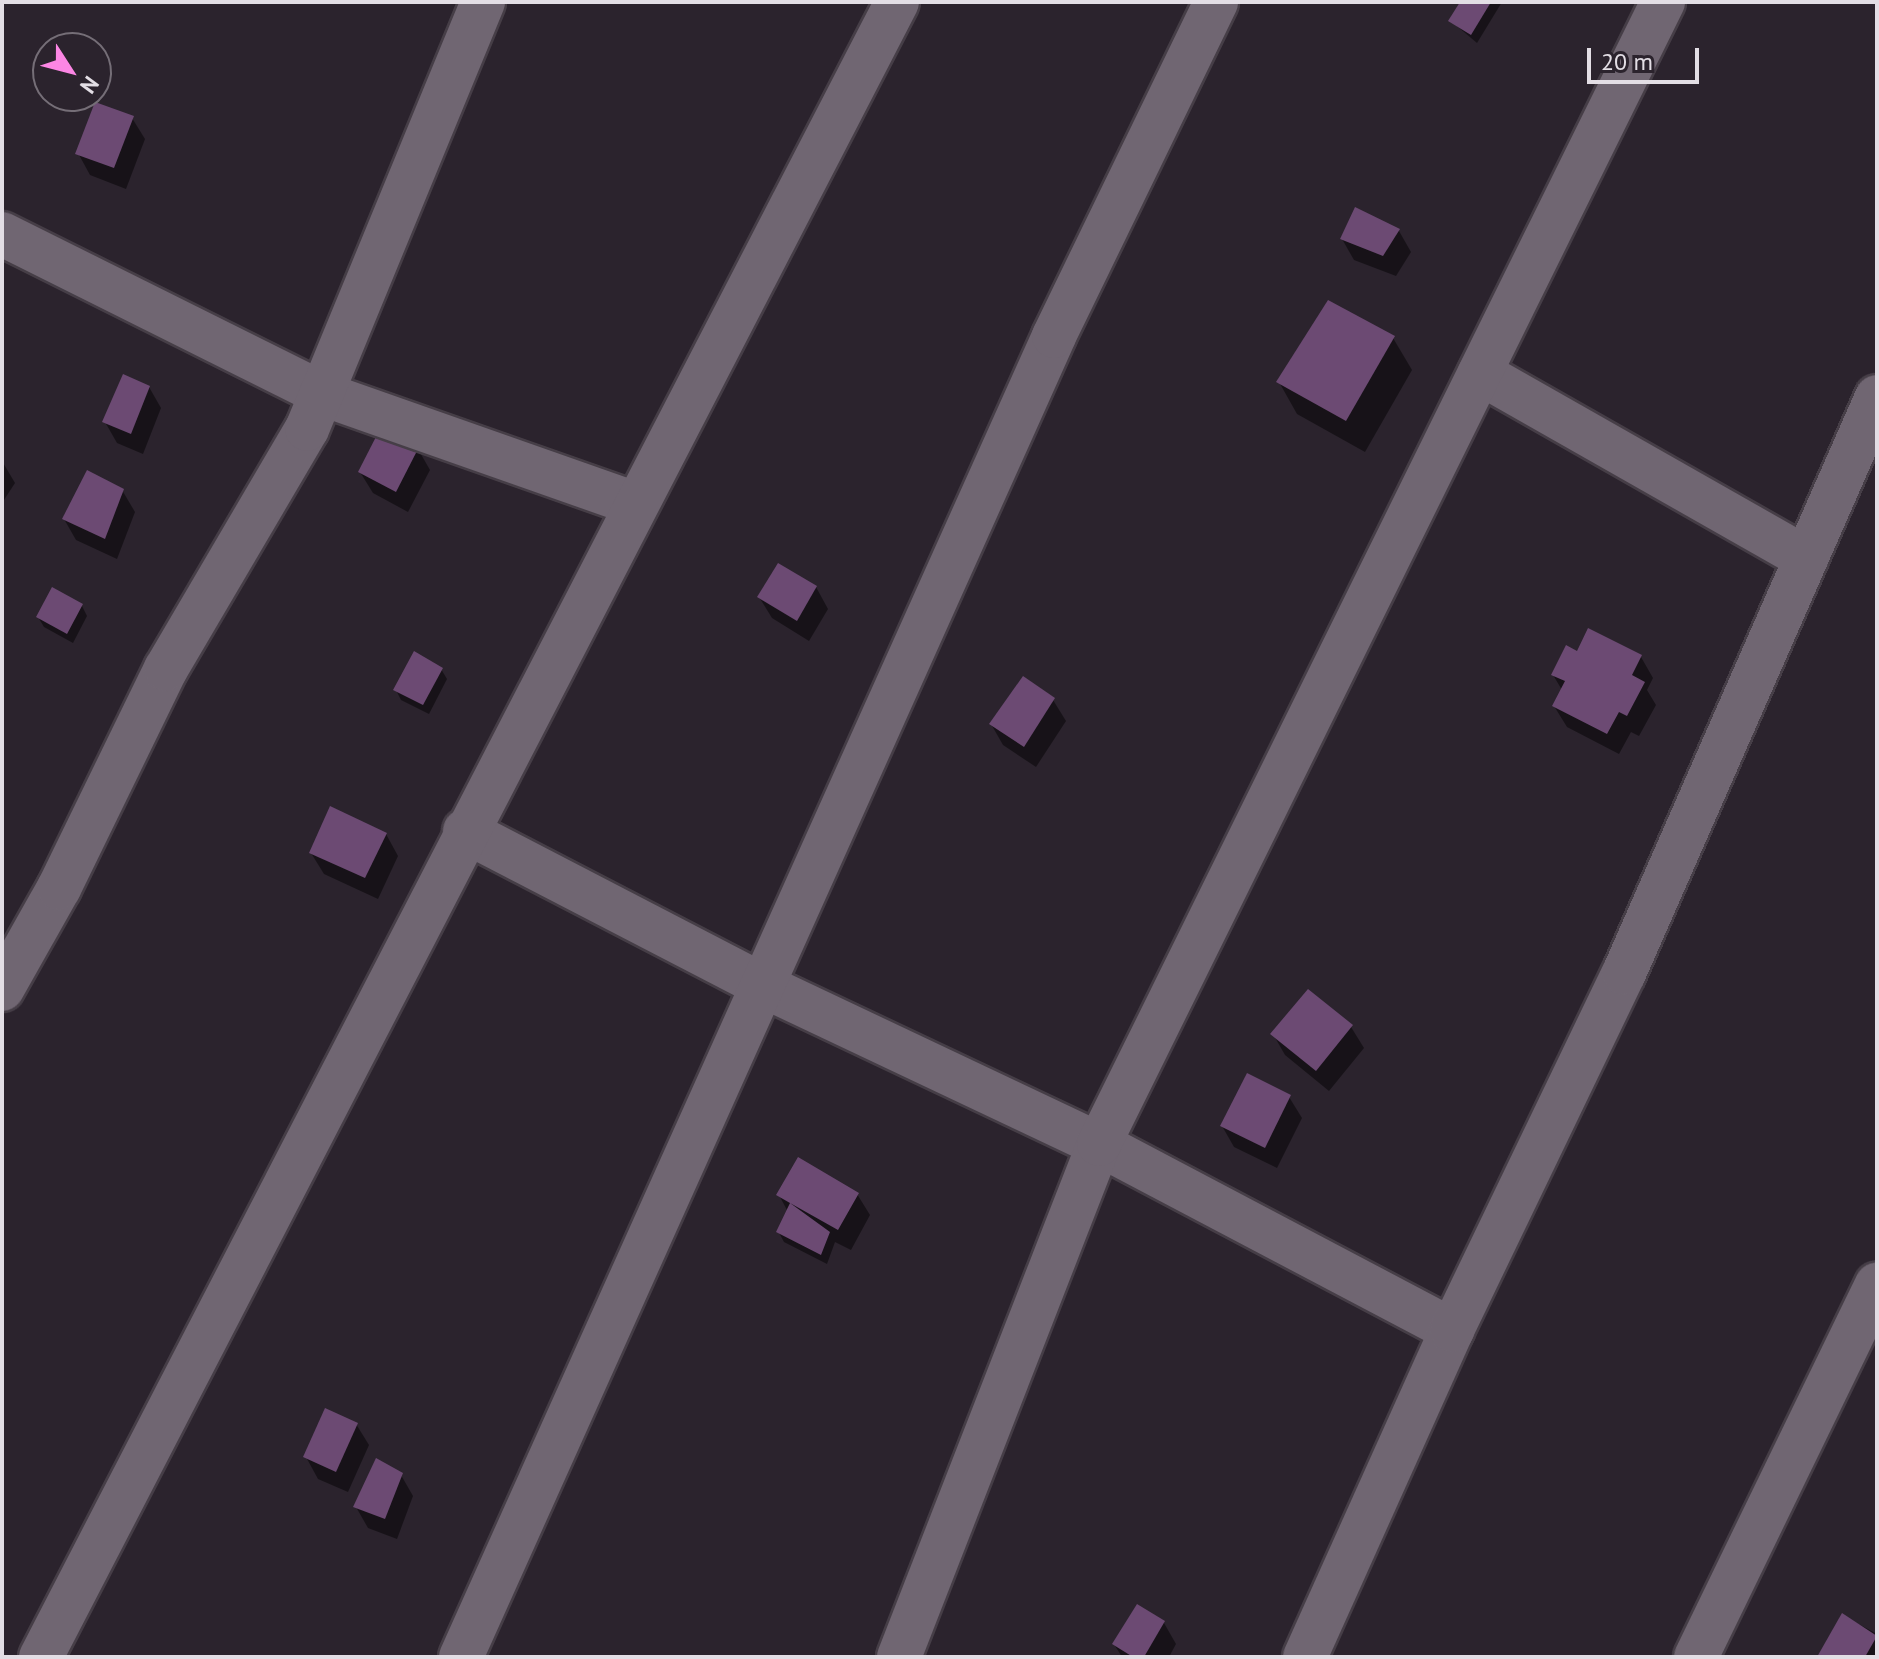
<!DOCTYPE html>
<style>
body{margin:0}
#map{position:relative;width:1879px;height:1659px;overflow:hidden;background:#2b232d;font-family:"PT Sans",sans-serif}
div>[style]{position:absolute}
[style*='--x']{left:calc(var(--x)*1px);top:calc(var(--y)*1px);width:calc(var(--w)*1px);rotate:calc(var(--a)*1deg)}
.shadow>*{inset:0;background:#0007}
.building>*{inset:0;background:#6c4a73}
.roads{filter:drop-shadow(2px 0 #463e47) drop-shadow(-2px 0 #463e47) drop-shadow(0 2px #463e47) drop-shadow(0 -2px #463e47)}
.minor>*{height:44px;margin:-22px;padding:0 22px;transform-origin:22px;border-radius:22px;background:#706672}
span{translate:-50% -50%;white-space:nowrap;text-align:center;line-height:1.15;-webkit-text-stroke:6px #2b232d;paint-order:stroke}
.frame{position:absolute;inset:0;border:4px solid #e3dee5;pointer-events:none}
.north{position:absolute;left:32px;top:32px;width:80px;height:80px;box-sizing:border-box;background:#2b232d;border:2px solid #756e77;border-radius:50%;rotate:126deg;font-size:22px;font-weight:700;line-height:32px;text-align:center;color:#e3dee5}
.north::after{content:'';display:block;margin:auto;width:28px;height:36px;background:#fc86e4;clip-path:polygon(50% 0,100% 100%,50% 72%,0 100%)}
.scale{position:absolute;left:1587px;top:48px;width:112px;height:36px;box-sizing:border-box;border:4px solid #e3dee5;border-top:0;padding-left:10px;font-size:24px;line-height:28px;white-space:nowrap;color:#e3dee5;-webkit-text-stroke:6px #2b232d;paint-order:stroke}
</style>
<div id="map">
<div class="shadow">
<div style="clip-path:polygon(1462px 2px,1502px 2px,1477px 43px,1451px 21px)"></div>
<div style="clip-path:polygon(132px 118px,145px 139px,126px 189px,90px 175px,78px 153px)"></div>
<div style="clip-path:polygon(1399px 231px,1411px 252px,1396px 276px,1354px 260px,1342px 239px)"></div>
<div style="clip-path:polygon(1393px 338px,1412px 370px,1365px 452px,1297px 414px,1279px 382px)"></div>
<div style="clip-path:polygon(149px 387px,161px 408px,143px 454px,117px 443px,105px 422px)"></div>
<div style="clip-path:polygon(418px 449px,430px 470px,408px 512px,373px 493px,360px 472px)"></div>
<div style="clip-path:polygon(2px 461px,15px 483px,2px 503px)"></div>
<div style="clip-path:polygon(122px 490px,135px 512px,117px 559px,76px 540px,64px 519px)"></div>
<div style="clip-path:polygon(816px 587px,828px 609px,809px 641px,772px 618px,759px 597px)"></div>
<div style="clip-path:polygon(82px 606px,87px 616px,73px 643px,44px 627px,38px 617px)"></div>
<div style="clip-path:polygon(1578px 654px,1641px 657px,1653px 678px,1647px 690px,1656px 705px,1639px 736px,1631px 732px,1619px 754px,1567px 727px,1554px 706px,1562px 690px,1553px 675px)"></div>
<div style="clip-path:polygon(441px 669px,447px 679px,429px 714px,401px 700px,396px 690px)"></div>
<div style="clip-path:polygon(1053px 700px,1066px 721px,1036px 767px,1003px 745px,991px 724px)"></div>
<div style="clip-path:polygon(386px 834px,398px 856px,378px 899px,324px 874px,311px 853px)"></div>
<div style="clip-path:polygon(1351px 1027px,1364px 1048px,1329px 1091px,1285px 1055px,1273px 1034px)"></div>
<div style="clip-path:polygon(1289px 1097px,1302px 1118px,1277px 1168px,1234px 1147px,1222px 1126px)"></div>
<div style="clip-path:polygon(857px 1194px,870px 1215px,851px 1250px,835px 1242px,827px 1264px,784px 1242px,778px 1231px,788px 1212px,779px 1195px)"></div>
<div style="clip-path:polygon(356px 1424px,369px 1445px,348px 1492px,318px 1479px,306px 1457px)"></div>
<div style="clip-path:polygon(401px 1475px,413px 1496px,397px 1539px,368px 1528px,356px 1507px)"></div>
<div style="clip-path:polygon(1137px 1607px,1164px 1623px,1176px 1644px,1169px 1657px,1122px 1657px,1114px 1644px)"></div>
<div style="clip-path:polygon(1842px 1615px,1877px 1634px,1877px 1657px,1820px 1657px)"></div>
</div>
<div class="building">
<div style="clip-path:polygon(1460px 2px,1491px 2px,1471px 35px,1448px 21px)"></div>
<div style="clip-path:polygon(95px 102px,134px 116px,114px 168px,75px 154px)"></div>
<div style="clip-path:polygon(1355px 207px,1400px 229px,1383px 256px,1340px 239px)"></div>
<div style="clip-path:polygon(1328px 300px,1395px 336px,1346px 421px,1276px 382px)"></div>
<div style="clip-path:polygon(123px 374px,150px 386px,131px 434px,102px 422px)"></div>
<div style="clip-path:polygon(381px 427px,419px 447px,396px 492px,358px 472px)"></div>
<div style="clip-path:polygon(87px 470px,124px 489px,105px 539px,62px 519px)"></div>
<div style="clip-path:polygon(778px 563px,817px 586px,797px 621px,757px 597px)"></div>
<div style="clip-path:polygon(52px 587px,83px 604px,67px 634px,36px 617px)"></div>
<div style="clip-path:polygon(1588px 628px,1642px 655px,1632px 675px,1645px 682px,1627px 716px,1619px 712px,1607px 734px,1552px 706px,1565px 681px,1551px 675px,1566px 645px,1577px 651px)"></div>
<div style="clip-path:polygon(414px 651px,443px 668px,423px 705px,393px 690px)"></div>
<div style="clip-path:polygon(1023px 676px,1055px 698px,1024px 747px,989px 724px)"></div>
<div style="clip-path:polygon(330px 806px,387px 833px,365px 878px,309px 853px)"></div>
<div style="clip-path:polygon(1308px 989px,1353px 1025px,1316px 1071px,1270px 1034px)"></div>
<div style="clip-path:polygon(1247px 1073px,1291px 1095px,1265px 1148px,1220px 1126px)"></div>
<div style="clip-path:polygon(798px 1157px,859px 1193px,838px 1230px,790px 1203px,830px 1232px,821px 1255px,776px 1232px,790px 1203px,776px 1195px)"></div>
<div style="clip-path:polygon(325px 1408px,358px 1423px,336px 1472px,303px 1457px)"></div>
<div style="clip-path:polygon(376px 1458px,403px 1473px,385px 1519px,353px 1507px)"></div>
<div style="clip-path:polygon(1137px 1604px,1165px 1621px,1144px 1657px,1133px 1657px,1112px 1644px)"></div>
<div style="clip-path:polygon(1842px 1613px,1877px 1636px,1865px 1657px,1817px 1657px)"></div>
</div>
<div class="roads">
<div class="minor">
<div style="--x:2;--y:234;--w:359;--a:26.5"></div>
<div style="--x:323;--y:394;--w:332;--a:19.4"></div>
<div style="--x:1480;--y:373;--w:375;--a:29.6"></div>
<div style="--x:465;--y:831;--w:337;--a:27.4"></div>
<div style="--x:764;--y:986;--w:370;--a:25.3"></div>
<div style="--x:1099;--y:1144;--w:399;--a:27.8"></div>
<div style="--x:2;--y:989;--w:116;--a:-60.6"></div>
<div style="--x:59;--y:888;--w:244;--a:-64"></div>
<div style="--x:166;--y:669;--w:278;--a:-59.6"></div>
<div style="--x:307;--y:429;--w:462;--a:-67.6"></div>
<div style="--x:41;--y:1657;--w:1863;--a:-62.65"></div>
<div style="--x:461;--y:1657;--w:1448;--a:-65.82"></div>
<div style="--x:1054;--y:336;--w:371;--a:-64.1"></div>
<div style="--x:899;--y:1657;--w:551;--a:-68.7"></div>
<div style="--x:1099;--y:1144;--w:1274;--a:-63.72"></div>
<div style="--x:1305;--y:1657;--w:359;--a:-65.8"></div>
<div style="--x:1452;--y:1330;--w:396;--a:-64.3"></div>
<div style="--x:1624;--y:973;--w:629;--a:-66.29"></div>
<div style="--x:1696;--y:1657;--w:414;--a:-64.1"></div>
</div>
</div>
<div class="frame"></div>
<div class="north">N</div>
<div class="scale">20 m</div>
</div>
